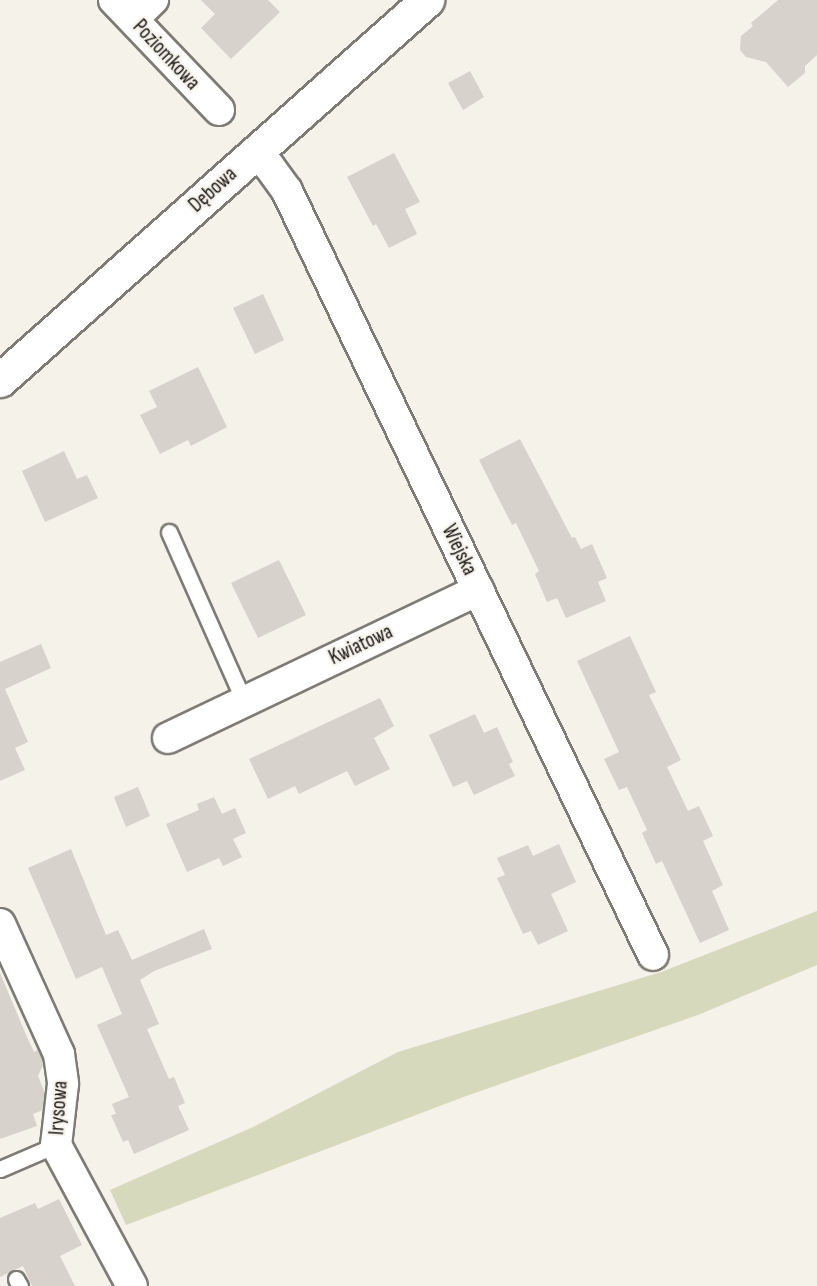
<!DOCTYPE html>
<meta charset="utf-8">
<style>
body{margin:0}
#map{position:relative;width:817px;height:1286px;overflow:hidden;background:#f4f2e9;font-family:"Sofia Sans Condensed",sans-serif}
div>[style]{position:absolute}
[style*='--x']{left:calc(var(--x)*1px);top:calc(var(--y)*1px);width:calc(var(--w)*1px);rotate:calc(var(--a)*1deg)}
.green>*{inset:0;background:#d6d9bb}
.building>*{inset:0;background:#d7d2cb}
.roads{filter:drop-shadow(2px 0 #7d7b74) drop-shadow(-2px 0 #7d7b74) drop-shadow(0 2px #7d7b74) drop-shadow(0 -2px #7d7b74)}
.lane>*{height:15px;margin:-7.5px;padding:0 7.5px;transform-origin:7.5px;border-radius:7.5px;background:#fff}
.street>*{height:30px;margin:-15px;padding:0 15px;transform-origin:15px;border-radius:15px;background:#fff}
.secondary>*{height:33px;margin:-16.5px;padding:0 16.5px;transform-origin:16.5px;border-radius:16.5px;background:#fff}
span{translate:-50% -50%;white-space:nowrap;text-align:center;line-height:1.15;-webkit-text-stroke:4.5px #f4f2e9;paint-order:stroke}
.street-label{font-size:21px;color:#171613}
</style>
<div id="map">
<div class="green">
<div style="clip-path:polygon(817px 911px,817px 965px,698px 1015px,466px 1096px,126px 1225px,110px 1190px,253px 1127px,398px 1052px,661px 972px)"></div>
</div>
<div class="building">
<div style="clip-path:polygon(201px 0,268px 0,280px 12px,231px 59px,201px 28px,215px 14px)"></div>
<div style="clip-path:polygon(778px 0,817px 0,817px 55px,805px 66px,805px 73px,788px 87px,766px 62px,746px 57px,740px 50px,741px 36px,753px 26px,751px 23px)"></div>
<div style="clip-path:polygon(470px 71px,484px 97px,463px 110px,448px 83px)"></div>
<div style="clip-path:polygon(394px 153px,420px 202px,405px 209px,417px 234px,389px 248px,376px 224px,373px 226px,347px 177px)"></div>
<div style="clip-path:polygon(263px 294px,284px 340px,255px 354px,233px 308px)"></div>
<div style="clip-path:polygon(198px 367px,227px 427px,191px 446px,188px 440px,160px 454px,140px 415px,157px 407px,149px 391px)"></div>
<div style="clip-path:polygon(520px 439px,572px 538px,575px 537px,581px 549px,592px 544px,607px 578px,598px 582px,606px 601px,566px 618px,557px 598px,547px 602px,535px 574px,539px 571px,516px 523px,512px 525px,479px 460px)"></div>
<div style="clip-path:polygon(64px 451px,77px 479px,87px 475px,98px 498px,45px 522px,22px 471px)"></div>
<div style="clip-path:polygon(279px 560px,306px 615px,258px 638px,231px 583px)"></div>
<div style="clip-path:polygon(630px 636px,656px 692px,649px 695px,681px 760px,667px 767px,688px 811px,699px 806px,713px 836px,703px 841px,723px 885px,712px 891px,729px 930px,700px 943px,662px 861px,656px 864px,642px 833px,647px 830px,627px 787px,619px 790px,604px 759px,619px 752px,577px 661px)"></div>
<div style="clip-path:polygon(41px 644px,51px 668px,5px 689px,28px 742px,15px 748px,25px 770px,0 781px,0 662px)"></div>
<div style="clip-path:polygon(380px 698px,394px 726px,374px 738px,390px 769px,355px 786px,347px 771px,299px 794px,295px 786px,268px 799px,249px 759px)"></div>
<div style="clip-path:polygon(475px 714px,484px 733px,497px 727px,513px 762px,509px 764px,515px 776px,474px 795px,467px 781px,453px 787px,429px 735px)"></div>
<div style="clip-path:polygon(138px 787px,150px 816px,126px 827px,114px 797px)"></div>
<div style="clip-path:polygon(214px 797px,222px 814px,235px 808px,246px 833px,233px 839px,242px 857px,223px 866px,219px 858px,187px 872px,166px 824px,199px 810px,197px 804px)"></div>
<div style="clip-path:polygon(559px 844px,576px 882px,551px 894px,568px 931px,538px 945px,531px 931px,523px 934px,497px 878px,505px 875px,497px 858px,528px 845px,533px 856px)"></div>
<div style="clip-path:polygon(71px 849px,106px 935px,118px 930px,132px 960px,204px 929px,212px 949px,154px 971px,140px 980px,159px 1024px,147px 1029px,169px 1079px,174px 1077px,185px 1103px,178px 1106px,189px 1130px,134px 1154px,128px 1140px,123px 1142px,111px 1115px,116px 1114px,112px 1104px,129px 1097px,97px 1025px,122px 1014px,102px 967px,76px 979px,28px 868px)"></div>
<div style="clip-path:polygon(0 973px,27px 1037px,34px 1052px,38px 1050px,42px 1059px,43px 1065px,38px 1076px,45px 1093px,43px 1110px,33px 1114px,37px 1126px,0 1139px)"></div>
<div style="clip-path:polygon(59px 1199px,82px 1245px,60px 1256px,75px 1286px,32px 1286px,23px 1266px,0 1277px,0 1218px,35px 1203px,38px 1209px)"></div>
</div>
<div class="roads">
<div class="lane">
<div style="--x:169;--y:532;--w:185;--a:66.1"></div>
<div style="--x:0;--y:1169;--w:61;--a:-23.2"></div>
<div style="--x:16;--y:1279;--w:8;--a:60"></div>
</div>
<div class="street">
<div style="--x:114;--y:0;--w:152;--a:46.3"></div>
<div style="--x:133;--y:19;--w:28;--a:-44"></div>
<div style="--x:255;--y:153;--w:19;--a:43"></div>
<div style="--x:269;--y:166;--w:31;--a:54"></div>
<div style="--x:287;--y:191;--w:847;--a:64.4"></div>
<div style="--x:168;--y:738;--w:344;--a:-25.5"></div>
<div style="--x:0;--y:924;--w:143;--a:65.6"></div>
<div style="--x:59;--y:1054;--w:30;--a:82"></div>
<div style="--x:63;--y:1084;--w:61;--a:96.5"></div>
<div style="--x:56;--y:1145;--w:160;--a:61.7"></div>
</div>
<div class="secondary">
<div style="--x:0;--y:380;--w:572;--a:-41.67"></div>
</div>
</div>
<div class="street-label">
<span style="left:166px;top:55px;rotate:47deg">Poziomkowa</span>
<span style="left:213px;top:190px;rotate:-42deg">Dębowa</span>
<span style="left:459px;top:550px;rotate:64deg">Wiejska</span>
<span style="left:361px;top:645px;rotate:-25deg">Kwiatowa</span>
<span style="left:59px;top:1108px;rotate:-86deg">Irysowa</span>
</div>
</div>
